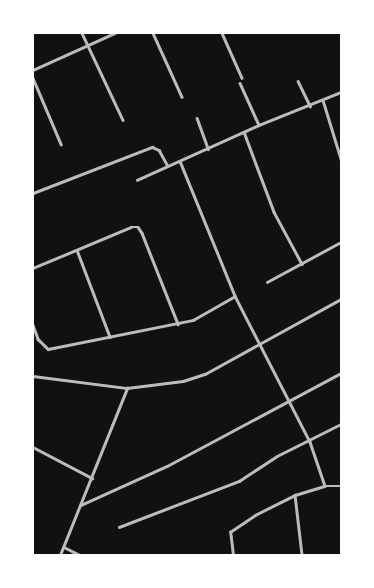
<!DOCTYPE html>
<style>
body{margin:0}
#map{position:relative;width:374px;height:588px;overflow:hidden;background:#111;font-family:"Archivo Narrow",sans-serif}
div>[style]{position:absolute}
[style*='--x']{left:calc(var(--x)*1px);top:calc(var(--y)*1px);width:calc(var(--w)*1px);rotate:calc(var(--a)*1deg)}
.minor>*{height:2.5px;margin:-1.25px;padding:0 1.25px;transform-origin:1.25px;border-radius:1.25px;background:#bcbcbc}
span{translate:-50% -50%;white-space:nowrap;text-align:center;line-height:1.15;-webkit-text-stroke:3px #fff;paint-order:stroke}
.frame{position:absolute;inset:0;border:34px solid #fff;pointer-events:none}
</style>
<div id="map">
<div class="minor">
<div style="--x:82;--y:33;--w:96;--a:64.8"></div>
<div style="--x:153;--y:33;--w:70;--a:65.6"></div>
<div style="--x:222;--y:33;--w:49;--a:66"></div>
<div style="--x:33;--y:70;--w:90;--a:-24.3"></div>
<div style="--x:33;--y:78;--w:72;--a:67"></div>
<div style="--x:298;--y:81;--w:28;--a:64"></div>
<div style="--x:240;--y:83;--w:46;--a:65.7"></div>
<div style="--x:323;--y:100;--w:62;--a:73"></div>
<div style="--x:197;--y:118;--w:33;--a:70"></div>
<div style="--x:244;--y:132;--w:85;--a:69.4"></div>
<div style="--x:274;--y:212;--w:59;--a:61.7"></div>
<div style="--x:180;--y:161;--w:146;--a:67.8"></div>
<div style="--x:235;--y:296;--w:164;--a:62.8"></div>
<div style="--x:310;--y:442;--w:46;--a:71.2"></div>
<div style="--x:137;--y:180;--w:134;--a:-24.3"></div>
<div style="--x:259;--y:125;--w:88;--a:-21.9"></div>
<div style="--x:33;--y:193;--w:128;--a:-21.1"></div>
<div style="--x:152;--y:147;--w:8;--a:23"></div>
<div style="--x:159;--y:150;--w:18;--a:61"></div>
<div style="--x:77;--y:250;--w:93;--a:69.2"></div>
<div style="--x:33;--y:268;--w:106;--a:-22.7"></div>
<div style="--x:131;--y:227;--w:7;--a:0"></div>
<div style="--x:138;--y:227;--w:7;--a:56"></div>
<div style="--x:142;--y:233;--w:98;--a:68.4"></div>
<div style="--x:267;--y:282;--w:84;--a:-28.4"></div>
<div style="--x:33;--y:325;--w:15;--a:70"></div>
<div style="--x:38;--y:339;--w:14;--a:45"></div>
<div style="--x:48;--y:349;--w:148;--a:-11.3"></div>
<div style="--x:193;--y:320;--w:48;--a:-29.7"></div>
<div style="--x:33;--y:376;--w:95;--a:7.3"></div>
<div style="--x:127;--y:388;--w:56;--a:-7.1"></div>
<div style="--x:183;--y:381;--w:23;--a:-18"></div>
<div style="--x:205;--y:374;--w:155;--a:-28.9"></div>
<div style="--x:33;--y:447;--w:67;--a:27.7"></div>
<div style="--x:295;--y:495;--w:60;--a:83.3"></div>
<div style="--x:81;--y:505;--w:94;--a:-24.4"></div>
<div style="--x:167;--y:466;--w:197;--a:-28.1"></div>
<div style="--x:119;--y:527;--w:129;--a:-21"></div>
<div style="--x:239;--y:481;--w:45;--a:-33.3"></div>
<div style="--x:277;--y:456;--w:72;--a:-26.6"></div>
<div style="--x:64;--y:547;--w:18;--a:27"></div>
<div style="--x:60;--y:555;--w:180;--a:-68.1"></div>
<div style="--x:233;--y:555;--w:23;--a:-97"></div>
<div style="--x:230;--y:532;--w:30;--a:-34"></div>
<div style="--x:255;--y:515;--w:45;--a:-26.6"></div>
<div style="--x:295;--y:495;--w:31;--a:-17"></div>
<div style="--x:325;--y:486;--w:16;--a:0"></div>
</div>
<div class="frame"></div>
</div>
